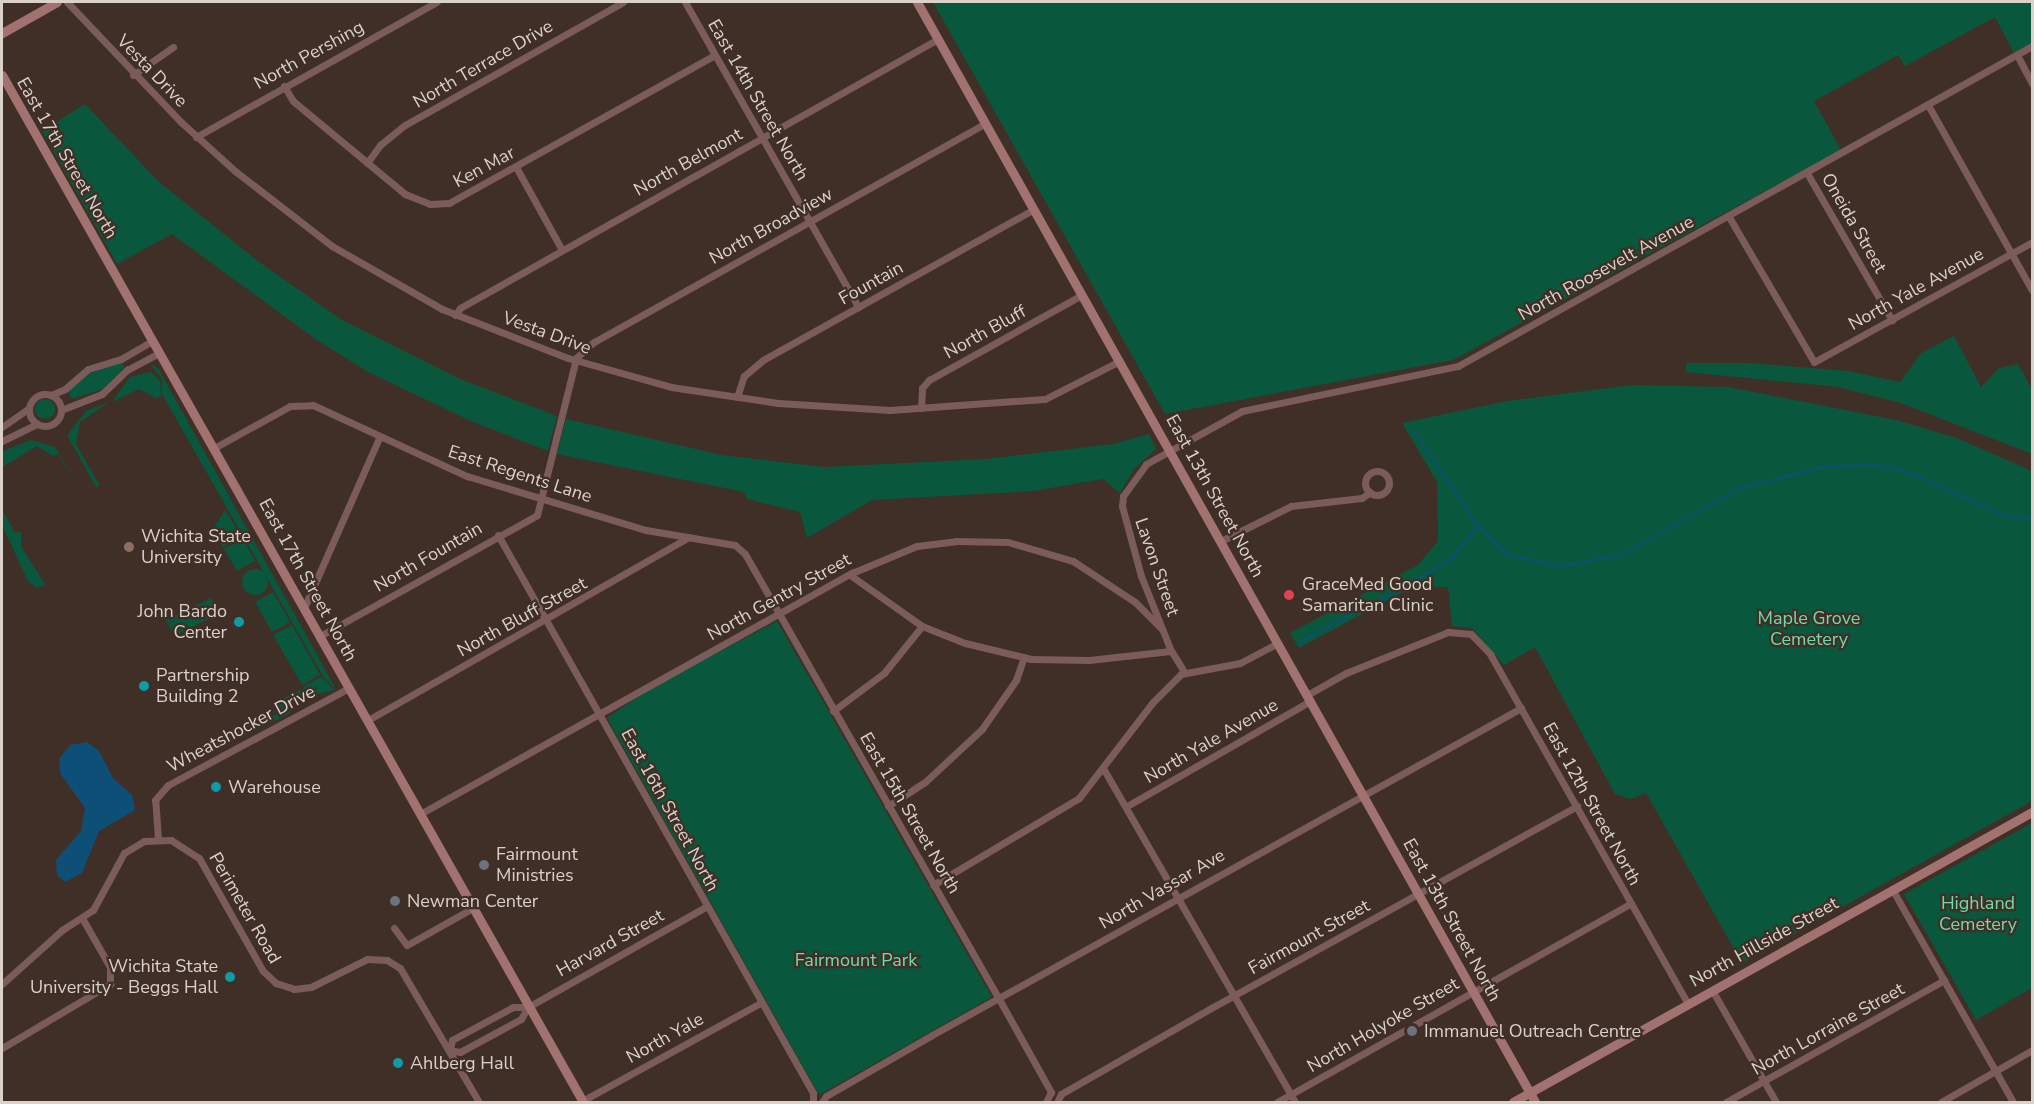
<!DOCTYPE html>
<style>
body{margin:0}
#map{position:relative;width:2034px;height:1104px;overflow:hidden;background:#402f27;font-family:"Nunito Sans",sans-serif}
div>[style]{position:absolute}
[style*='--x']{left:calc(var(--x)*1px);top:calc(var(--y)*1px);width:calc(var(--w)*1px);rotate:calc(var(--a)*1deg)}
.green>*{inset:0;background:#09573d}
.round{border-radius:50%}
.water>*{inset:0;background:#0d4f76}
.stream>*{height:2px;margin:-1px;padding:0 1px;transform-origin:1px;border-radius:1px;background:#0d4f76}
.street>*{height:7px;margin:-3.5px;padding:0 3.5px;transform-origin:3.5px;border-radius:3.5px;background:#7b5c5a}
.street>.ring{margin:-3.5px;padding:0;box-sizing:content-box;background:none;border:7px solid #7b5c5a;border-radius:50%}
.secondary>*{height:9px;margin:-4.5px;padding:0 4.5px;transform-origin:4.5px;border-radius:4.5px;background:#a1726f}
.dots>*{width:16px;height:16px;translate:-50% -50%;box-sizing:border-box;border:3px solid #402f27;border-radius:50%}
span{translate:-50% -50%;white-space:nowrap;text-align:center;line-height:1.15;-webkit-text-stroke:4.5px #402f27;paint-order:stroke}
.street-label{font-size:18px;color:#dbd1cb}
.poi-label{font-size:18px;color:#dbd1cb}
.left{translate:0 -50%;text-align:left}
.right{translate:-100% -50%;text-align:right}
.park-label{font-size:18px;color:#6fdbad}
.frame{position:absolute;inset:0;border:3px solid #dbd1cb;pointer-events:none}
</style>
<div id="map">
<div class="green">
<div style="clip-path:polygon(933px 2px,2032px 2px,2032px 43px,2014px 53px,1995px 17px,1905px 66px,1898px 55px,1814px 101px,1841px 150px,1453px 360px,1165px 414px)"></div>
<div style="clip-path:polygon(85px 104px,159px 182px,259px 262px,342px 320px,460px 379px,557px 416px,548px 451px,471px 421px,368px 372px,314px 338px,172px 234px,117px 264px,42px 131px)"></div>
<div style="clip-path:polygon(1954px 336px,1981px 387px,1999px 368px,2018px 364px,2032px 389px,2032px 454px,1901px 403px,1838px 387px,1686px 372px,1686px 363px,1750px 363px,1848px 371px,1900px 382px,1921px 353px)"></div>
<div style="clip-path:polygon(121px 362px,125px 368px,103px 389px,72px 399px,68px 391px,83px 376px)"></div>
<div style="clip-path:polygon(150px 364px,158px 368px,336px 689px,324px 678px,162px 394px,162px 379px)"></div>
<div style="clip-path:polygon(151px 372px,160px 381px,161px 396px,156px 398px,139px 389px,112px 402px,130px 377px)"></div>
<div style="clip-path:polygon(1632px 385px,1728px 387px,1896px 420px,1957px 438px,2032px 471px,2032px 801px,1742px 963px,1646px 793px,1631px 799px,1615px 794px,1535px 647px,1504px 665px,1472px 628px,1452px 626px,1448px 587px,1414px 586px,1299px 648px,1290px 633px,1418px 565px,1438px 541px,1437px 482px,1402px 423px,1507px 401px)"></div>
<div class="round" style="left:35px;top:399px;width:20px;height:20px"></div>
<div style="clip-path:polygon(109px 402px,80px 422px,76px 444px,100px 486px,96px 487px,67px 435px,86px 411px)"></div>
<div style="clip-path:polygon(566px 419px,722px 455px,824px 467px,986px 459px,1113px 444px,1149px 434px,1156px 449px,1134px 469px,1120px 493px,1103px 479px,1034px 491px,872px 500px,807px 538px,800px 512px,747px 499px,744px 492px,557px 454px)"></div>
<div style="clip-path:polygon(31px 440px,55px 447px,84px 495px,58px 454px,53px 456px,37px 446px,2px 467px,3px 451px)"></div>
<div style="clip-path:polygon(2px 509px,15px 533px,21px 532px,21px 546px,46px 586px,36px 587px,28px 581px,2px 525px)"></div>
<div style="clip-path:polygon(225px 510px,241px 536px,223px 547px,213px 529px)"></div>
<div style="clip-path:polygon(243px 539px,255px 561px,237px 571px,224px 549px)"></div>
<div class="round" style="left:242px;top:569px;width:26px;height:26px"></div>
<div style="clip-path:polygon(273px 592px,290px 622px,272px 632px,255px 602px)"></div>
<div style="clip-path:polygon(211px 598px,220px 613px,175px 636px,166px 620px)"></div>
<div style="clip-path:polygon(777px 621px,992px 997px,819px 1095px,607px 718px,653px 687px)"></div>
<div style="clip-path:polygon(292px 625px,320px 675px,302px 685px,273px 635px)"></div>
<div style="clip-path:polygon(321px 677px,335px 690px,308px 696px,303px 687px)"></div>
<div style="clip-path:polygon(301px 689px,306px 698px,290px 707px,289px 714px,243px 736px,241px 732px,282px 711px,277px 702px)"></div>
<div style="clip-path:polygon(2032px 823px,2032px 988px,1976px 1020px,1904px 894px)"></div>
</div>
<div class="water">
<div style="clip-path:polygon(87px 742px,99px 751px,113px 778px,132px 795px,135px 810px,99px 831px,82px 873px,65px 882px,57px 875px,56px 860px,81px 831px,85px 808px,60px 773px,59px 759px,70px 745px)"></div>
</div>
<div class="stream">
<div style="--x:1413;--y:430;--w:112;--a:55.9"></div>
<div style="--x:1476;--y:523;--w:45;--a:45"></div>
<div style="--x:1508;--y:555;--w:54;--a:11.7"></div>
<div style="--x:1561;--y:566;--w:61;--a:-10.4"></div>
<div style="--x:1621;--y:555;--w:137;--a:-29.4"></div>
<div style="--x:1740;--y:488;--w:91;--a:-14"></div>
<div style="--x:1828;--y:466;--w:46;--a:-1.2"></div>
<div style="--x:1874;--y:465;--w:32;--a:11"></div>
<div style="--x:1905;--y:471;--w:111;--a:24"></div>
<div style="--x:2006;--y:516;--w:26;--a:7"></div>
<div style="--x:1300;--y:642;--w:149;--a:-28.1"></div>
<div style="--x:1431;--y:572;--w:25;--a:-34"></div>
<div style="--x:1452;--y:558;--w:41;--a:-50.9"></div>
</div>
<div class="street">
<div style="--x:67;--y:2;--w:166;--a:46.5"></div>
<div style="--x:181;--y:122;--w:73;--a:42.2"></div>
<div style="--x:235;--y:171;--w:123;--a:37.7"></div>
<div style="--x:332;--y:246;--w:127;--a:29.8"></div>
<div style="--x:442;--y:309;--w:135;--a:21.3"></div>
<div style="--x:568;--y:358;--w:107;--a:15.7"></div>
<div style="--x:671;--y:387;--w:108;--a:8.5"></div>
<div style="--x:778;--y:403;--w:112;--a:3.6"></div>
<div style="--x:890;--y:410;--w:155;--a:-4.1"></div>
<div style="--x:1045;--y:399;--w:84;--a:-26.9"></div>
<div style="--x:685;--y:2;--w:351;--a:60.4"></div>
<div style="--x:2017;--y:55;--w:32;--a:62"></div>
<div style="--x:133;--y:75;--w:49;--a:-35"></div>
<div style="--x:284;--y:86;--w:17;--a:59"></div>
<div style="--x:293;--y:101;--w:146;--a:39.7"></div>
<div style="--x:405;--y:194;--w:27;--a:22"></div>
<div style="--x:430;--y:204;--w:19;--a:-3"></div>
<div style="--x:449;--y:203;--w:304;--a:-29.1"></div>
<div style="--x:1928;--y:105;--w:212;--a:60.7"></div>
<div style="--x:196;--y:137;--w:276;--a:-29.3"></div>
<div style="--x:367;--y:163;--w:22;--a:-54"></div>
<div style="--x:380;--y:145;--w:32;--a:-39"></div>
<div style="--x:405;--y:125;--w:250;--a:-29.4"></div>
<div style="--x:516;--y:167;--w:95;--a:61"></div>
<div style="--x:1807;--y:173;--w:170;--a:60"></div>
<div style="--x:1729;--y:217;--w:168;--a:59.6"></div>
<div style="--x:1814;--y:362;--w:249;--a:-28.8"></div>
<div style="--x:455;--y:315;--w:9;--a:-54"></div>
<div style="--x:460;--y:308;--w:548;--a:-29.37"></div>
<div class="ring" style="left:29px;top:394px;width:25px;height:25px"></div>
<div style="--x:51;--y:395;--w:15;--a:-23"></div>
<div style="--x:65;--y:389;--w:30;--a:-41"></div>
<div style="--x:88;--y:369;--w:34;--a:-17"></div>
<div style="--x:121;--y:359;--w:36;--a:-30"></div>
<div style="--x:737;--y:397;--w:22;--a:-72"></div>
<div style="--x:744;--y:376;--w:25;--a:-40"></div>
<div style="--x:763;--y:360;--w:310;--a:-29.1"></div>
<div style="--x:921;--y:408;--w:20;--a:-87"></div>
<div style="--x:922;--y:388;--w:11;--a:-49"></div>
<div style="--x:929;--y:380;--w:175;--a:-29.1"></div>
<div style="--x:61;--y:410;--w:44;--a:-21.3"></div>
<div style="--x:102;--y:394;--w:35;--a:-44"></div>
<div style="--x:127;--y:370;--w:36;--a:-28"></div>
<div style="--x:2;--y:427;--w:33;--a:-35"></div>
<div style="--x:2;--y:441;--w:39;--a:-26"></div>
<div style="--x:214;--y:448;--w:87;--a:-28.9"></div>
<div style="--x:290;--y:406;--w:23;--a:-2"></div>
<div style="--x:313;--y:405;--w:170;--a:24.8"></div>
<div style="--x:467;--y:476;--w:187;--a:16.8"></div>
<div style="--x:646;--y:530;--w:90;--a:9.6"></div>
<div style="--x:735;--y:545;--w:13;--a:42"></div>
<div style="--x:745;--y:554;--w:512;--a:60.28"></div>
<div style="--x:999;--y:999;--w:107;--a:60.8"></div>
<div style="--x:1051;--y:1092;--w:11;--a:117"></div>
<div class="ring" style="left:1365px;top:471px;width:17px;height:17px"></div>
<div style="--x:498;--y:535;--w:641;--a:60.55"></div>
<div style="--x:813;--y:1093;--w:9;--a:90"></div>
<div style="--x:1221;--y:541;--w:78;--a:-26.6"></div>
<div style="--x:1291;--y:506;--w:71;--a:-6.4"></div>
<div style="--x:1362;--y:498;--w:10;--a:-37"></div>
<div style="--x:850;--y:575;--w:88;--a:35.3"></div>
<div style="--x:922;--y:626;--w:46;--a:21.6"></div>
<div style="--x:965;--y:643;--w:68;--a:13.6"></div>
<div style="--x:1031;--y:659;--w:58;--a:1"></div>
<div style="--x:1089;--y:660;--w:82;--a:-6.3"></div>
<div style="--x:304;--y:608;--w:186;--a:-66.2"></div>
<div style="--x:320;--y:636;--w:248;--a:-29.1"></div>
<div style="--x:537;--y:515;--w:162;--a:-76"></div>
<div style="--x:576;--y:358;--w:24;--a:-42"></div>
<div style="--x:594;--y:342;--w:449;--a:-29.2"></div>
<div style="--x:1185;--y:673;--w:26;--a:-122"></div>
<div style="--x:1171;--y:651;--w:81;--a:-111.8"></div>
<div style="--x:1141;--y:576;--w:73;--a:-105.2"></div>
<div style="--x:1122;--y:506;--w:10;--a:-84"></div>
<div style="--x:1123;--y:496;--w:39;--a:-54"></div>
<div style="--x:1146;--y:464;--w:110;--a:-28.9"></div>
<div style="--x:1242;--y:411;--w:221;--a:-11.8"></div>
<div style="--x:1458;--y:366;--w:657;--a:-29.14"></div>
<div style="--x:1307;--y:695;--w:45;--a:-29.4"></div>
<div style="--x:1346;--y:673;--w:110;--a:-21.9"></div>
<div style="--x:1448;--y:632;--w:23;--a:5"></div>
<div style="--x:1471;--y:634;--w:28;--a:46"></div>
<div style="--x:1490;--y:654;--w:402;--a:60.5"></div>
<div style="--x:833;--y:711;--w:64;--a:-36.7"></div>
<div style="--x:884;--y:673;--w:60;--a:-51"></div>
<div style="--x:368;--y:720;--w:369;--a:-29.7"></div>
<div style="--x:1103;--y:768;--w:385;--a:60.1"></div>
<div style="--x:888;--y:806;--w:44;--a:-33"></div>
<div style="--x:925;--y:782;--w:78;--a:-42.9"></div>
<div style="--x:982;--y:729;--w:60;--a:-55.2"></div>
<div style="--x:1016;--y:680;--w:24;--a:-71"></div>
<div style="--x:1127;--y:806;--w:211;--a:-29.8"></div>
<div style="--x:420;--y:814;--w:495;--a:-29.2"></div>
<div style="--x:852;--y:573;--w:70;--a:-22.6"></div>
<div style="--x:917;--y:546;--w:39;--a:-7"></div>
<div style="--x:956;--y:541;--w:52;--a:1.1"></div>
<div style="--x:1008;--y:542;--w:68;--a:16.3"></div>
<div style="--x:1073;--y:561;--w:74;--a:33.5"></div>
<div style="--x:1135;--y:602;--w:37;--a:45"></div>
<div style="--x:158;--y:839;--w:39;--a:-94"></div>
<div style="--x:155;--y:800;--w:20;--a:-49"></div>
<div style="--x:168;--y:785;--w:205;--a:-28.2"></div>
<div style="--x:933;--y:885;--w:170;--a:-30.8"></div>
<div style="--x:1079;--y:798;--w:121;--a:-52.4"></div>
<div style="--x:1153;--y:702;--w:40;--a:-45"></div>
<div style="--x:1181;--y:674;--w:60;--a:-10.6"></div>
<div style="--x:1240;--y:663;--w:43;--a:-27.8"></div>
<div style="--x:1892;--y:889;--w:245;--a:60.4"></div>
<div style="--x:394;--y:928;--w:21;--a:53"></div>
<div style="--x:407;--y:945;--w:76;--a:-29.3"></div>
<div style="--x:2;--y:984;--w:81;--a:-42"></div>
<div style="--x:62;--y:930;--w:37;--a:-33"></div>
<div style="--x:93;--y:910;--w:65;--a:-61.5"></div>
<div style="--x:124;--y:853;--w:23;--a:-31"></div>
<div style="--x:144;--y:841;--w:27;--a:-2"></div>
<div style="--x:171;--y:840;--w:33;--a:33"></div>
<div style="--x:199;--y:858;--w:130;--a:60.5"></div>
<div style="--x:263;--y:971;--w:18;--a:43"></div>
<div style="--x:276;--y:983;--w:19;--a:18"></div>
<div style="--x:294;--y:989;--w:17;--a:-7"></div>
<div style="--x:311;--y:987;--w:63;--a:-26.6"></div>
<div style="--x:367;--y:959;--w:20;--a:3"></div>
<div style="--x:387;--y:960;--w:15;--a:32"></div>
<div style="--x:400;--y:968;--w:156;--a:59.5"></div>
<div style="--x:1712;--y:990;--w:129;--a:60.3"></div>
<div style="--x:528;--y:1007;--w:14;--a:120"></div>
<div style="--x:521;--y:1019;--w:69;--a:151.6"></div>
<div style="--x:460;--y:1052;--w:10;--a:-169"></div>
<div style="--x:450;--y:1050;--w:10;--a:-79"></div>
<div style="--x:452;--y:1040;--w:69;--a:-28.4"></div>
<div style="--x:513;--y:1007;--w:15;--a:0"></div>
<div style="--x:528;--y:1007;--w:206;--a:-29.4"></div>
<div style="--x:2;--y:1048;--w:126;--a:-30.7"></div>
<div style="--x:110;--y:984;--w:17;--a:-90"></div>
<div style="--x:110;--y:967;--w:56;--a:-119.7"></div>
<div style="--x:582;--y:1101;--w:205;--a:-28.8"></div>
<div style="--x:822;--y:1102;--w:7;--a:-56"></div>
<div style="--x:826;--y:1096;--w:122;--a:-29.9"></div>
<div style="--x:932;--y:1035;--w:674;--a:-29.04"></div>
<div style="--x:1057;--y:1102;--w:9;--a:-63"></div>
<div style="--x:1061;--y:1094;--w:175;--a:-29.8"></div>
<div style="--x:1213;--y:1007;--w:416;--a:-28.9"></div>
<div style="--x:1277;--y:1102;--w:405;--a:-29.3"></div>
<div style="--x:1726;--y:1102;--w:250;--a:-29.2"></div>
<div style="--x:1941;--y:1102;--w:105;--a:-29.7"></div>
</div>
<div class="secondary">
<div style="--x:917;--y:2;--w:1262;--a:60.67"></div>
<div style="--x:2;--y:33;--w:63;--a:-29.4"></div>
<div style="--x:2;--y:75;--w:1180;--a:60.5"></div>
<div style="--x:1513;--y:1102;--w:595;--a:-29.2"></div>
</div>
<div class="dots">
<div style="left:129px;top:547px;background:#8d6e63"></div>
<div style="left:1289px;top:595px;background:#e0444e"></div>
<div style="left:239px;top:622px;background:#0f9aa8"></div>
<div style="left:144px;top:686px;background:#0f9aa8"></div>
<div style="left:216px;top:787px;background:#0f9aa8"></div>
<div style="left:484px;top:865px;background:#6b7280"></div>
<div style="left:395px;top:901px;background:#6b7280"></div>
<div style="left:230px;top:977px;background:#0f9aa8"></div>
<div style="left:1412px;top:1031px;background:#6b7280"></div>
<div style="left:398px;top:1063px;background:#0f9aa8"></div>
</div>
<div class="street-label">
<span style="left:309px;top:55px;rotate:-29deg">North Pershing</span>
<span style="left:483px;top:64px;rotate:-30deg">North Terrace Drive</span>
<span style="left:152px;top:71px;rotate:46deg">Vesta Drive</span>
<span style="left:758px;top:100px;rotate:60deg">East 14th Street North</span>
<span style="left:67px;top:158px;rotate:60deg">East 17th Street North</span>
<span style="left:688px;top:162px;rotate:-29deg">North Belmont</span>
<span style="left:484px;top:167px;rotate:-28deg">Ken Mar</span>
<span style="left:1854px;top:223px;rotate:60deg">Oneida Street</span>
<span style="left:771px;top:226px;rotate:-29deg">North Broadview</span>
<span style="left:1606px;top:268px;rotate:-29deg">North Roosevelt Avenue</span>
<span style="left:871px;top:283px;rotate:-29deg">Fountain</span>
<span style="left:1916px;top:289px;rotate:-29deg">North Yale Avenue</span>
<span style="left:985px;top:332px;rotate:-29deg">North Bluff</span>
<span style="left:547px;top:333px;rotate:20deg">Vesta Drive</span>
<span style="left:520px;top:474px;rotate:18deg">East Regents Lane</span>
<span style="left:1215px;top:496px;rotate:61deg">East 13th Street North</span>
<span style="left:428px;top:557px;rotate:-30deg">North Fountain</span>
<span style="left:1157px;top:567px;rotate:71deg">Lavon Street</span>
<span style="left:308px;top:580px;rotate:61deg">East 17th Street North</span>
<span style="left:779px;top:597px;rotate:-29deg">North Gentry Street</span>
<span style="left:522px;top:617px;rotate:-29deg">North Bluff Street</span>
<span style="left:241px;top:729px;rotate:-28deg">Wheatshocker Drive</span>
<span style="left:1211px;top:741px;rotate:-30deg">North Yale Avenue</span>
<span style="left:1592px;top:804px;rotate:61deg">East 12th Street North</span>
<span style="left:670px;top:810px;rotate:61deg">East 16th Street North</span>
<span style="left:910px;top:813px;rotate:60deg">East 15th Street North</span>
<span style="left:1162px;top:889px;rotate:-30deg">North Vassar Ave</span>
<span style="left:245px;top:908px;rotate:60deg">Perimeter Road</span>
<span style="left:1452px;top:920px;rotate:61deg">East 13th Street North</span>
<span style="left:1309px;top:937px;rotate:-29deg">Fairmount Street</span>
<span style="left:1764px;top:942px;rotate:-29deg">North Hillside Street</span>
<span style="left:610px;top:943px;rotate:-29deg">Harvard Street</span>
<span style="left:1383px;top:1025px;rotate:-30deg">North Holyoke Street</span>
<span style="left:1828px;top:1029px;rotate:-29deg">North Lorraine Street</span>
<span style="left:665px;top:1038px;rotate:-29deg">North Yale</span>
</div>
<div class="poi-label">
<span class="left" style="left:141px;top:547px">Wichita State<br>University</span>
<span class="left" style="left:1302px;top:595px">GraceMed Good<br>Samaritan Clinic</span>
<span class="right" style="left:227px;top:622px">John Bardo<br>Center</span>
<span class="left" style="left:156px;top:686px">Partnership<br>Building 2</span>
<span class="left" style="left:228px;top:787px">Warehouse</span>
<span class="left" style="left:496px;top:865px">Fairmount<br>Ministries</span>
<span class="left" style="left:407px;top:901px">Newman Center</span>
<span class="right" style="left:218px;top:977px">Wichita State<br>University - Beggs Hall</span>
<span class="left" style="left:1424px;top:1031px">Immanuel Outreach Centre</span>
<span class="left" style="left:410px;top:1063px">Ahlberg Hall</span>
</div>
<div class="park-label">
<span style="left:1809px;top:629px">Maple Grove<br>Cemetery</span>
<span style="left:1978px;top:914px">Highland<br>Cemetery</span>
<span style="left:856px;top:960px">Fairmount Park</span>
</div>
<div class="frame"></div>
</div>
